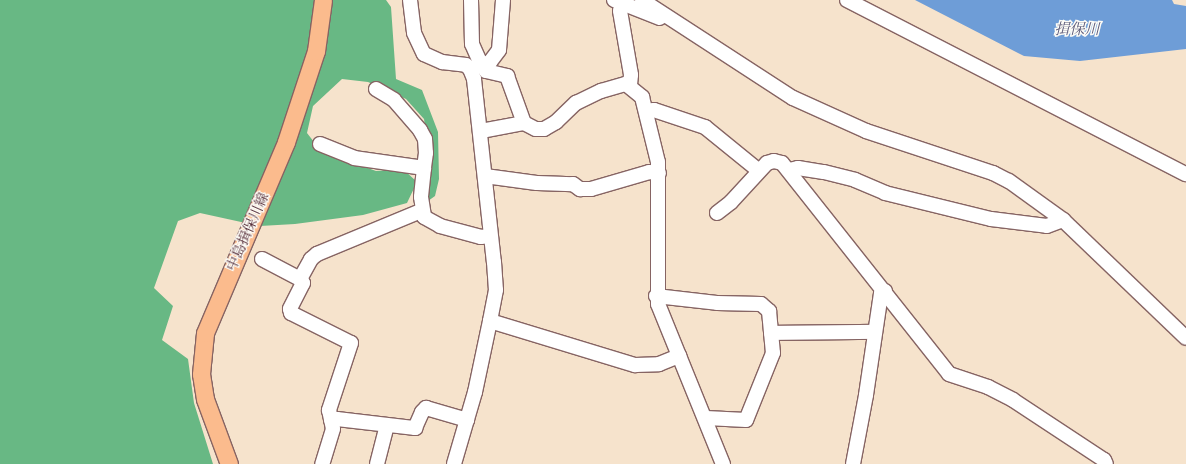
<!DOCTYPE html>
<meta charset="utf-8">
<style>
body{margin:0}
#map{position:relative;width:1186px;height:464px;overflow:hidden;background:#f6e3cc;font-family:"IM FELL DW Pica","Noto Serif JP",serif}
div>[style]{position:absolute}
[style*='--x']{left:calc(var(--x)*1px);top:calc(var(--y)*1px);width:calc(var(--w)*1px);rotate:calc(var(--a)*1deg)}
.forest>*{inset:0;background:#68b884}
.water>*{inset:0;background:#6e9dd7}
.roads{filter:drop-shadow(1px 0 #866463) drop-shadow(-1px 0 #866463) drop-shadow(0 1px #866463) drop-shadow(0 -1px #866463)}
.minor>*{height:14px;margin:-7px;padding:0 7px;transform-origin:7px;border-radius:7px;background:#fff}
.major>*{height:17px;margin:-8.5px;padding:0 8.5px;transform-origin:8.5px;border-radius:8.5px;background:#fbbb8d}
span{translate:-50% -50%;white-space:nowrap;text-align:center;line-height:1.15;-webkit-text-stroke:3px #fdfcf7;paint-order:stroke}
.street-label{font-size:14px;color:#4a1f2b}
.water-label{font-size:15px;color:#5a5878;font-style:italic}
</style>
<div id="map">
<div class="forest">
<div style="clip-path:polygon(0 0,386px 0,391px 7px,396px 79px,422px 90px,438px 132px,439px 179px,435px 196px,428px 201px,430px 160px,424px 119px,406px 99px,368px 82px,342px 79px,313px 106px,307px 133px,321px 151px,376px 171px,403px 169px,417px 182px,407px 203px,363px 215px,295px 224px,260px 226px,200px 213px,178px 221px,154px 288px,173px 306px,162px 340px,188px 359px,194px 403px,213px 464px,0 464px)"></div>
</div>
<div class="water">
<div style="clip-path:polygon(915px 0,1172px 0,1174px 4px,1186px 6px,1186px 49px,1080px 61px,1024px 56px)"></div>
</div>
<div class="roads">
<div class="minor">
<div style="--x:410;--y:0;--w:33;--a:83"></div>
<div style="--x:414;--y:33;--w:23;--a:65"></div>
<div style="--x:424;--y:54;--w:20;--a:24"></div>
<div style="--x:442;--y:62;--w:24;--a:7"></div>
<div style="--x:466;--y:65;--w:6;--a:45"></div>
<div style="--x:470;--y:69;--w:11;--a:68"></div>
<div style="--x:474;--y:79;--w:184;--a:83.8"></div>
<div style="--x:494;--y:262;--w:28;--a:86"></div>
<div style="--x:496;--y:290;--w:32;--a:101"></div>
<div style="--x:490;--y:321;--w:73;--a:101.9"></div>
<div style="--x:475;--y:392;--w:75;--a:106.3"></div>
<div style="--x:471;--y:0;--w:44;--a:88.7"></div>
<div style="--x:472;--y:44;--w:17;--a:66"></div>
<div style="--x:479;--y:60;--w:13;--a:58"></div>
<div style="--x:486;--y:71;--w:22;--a:13"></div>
<div style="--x:507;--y:76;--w:50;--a:70.1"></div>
<div style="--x:614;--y:0;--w:49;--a:21.4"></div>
<div style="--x:642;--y:0;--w:180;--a:33"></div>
<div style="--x:793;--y:98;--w:80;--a:24.3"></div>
<div style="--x:866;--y:131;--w:134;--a:18.3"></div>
<div style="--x:993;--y:173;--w:18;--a:27"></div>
<div style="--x:1009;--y:181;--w:67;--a:35.8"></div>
<div style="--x:1063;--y:220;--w:170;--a:43.8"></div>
<div style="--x:847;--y:0;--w:381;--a:27.2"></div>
<div style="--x:622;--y:4;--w:7;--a:106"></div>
<div style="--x:620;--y:11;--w:65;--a:80.2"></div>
<div style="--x:631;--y:75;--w:10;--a:96"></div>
<div style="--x:473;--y:68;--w:18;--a:-19"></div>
<div style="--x:490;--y:62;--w:15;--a:-53"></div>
<div style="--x:499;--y:50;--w:50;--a:-85.4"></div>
<div style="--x:376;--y:89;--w:21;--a:31"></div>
<div style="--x:394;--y:100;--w:40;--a:49"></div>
<div style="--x:420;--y:130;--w:10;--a:61"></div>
<div style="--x:425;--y:139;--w:14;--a:86"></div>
<div style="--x:426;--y:153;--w:15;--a:98"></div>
<div style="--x:647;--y:111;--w:7;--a:-8"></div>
<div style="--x:654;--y:110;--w:54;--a:18.4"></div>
<div style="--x:705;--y:127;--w:68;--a:39.1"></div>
<div style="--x:481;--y:131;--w:44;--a:-10.5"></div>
<div style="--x:524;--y:123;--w:13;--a:27"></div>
<div style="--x:536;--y:129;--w:8;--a:0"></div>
<div style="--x:544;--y:129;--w:14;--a:-30"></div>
<div style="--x:556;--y:122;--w:28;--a:-44"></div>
<div style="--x:576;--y:103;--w:28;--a:-26"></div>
<div style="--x:601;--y:91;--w:26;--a:-16"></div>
<div style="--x:626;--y:84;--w:21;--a:39"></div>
<div style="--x:642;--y:97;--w:67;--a:76.2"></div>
<div style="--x:658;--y:162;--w:142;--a:90"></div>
<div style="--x:658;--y:304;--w:173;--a:67.9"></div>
<div style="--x:320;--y:144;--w:37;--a:22"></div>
<div style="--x:354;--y:158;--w:71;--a:8.1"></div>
<div style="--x:424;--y:168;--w:29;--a:96"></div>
<div style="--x:421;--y:197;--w:20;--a:81"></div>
<div style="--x:424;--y:217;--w:18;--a:29"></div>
<div style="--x:440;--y:226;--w:42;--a:15"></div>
<div style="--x:481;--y:237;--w:9;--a:-6"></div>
<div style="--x:789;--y:170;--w:9;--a:-13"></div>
<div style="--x:798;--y:168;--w:26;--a:9"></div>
<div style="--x:824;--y:172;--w:32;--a:14"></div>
<div style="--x:855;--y:180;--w:33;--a:23"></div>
<div style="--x:885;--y:193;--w:109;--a:13.8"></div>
<div style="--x:991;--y:219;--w:56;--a:7.1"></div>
<div style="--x:1047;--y:226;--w:17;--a:-21"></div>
<div style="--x:485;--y:176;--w:52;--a:7.7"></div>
<div style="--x:537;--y:183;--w:36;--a:2"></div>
<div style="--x:573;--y:184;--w:9;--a:36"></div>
<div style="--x:580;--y:189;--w:11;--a:0"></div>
<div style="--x:591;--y:189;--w:60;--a:-16.3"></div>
<div style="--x:649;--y:172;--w:10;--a:6"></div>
<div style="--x:717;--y:213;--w:18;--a:-38"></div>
<div style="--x:731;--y:202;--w:53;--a:-47.3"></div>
<div style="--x:767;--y:163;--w:7;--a:-16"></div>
<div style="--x:774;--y:161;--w:8;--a:14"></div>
<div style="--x:782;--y:163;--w:269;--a:51.6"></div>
<div style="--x:949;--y:374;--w:41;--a:18.4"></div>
<div style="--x:988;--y:387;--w:28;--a:27"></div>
<div style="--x:1013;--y:400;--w:109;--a:33.4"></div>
<div style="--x:1104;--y:460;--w:4;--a:63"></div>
<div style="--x:262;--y:259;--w:43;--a:27.8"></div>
<div style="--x:300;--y:279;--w:23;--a:-61"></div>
<div style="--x:311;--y:259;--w:8;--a:-40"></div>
<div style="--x:317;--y:254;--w:113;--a:-22.5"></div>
<div style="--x:300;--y:279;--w:5;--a:53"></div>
<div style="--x:303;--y:283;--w:29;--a:117"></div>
<div style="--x:290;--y:309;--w:4;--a:76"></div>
<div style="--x:291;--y:313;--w:67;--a:26.6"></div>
<div style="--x:351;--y:343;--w:71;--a:108.2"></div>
<div style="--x:329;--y:410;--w:19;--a:78"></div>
<div style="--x:333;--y:429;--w:37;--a:107"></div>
<div style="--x:656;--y:296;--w:61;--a:6.5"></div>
<div style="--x:717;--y:303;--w:44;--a:1.3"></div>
<div style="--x:761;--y:304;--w:11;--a:41"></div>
<div style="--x:769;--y:311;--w:42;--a:84.6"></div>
<div style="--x:773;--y:353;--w:72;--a:111.9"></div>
<div style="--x:746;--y:420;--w:40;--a:-177.1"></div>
<div style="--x:490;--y:321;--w:152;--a:16.9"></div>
<div style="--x:635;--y:365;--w:24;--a:-2"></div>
<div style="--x:659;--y:364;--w:22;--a:-22"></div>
<div style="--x:771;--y:333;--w:104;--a:-0.6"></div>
<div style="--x:331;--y:420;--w:6;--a:-9"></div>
<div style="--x:337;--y:419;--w:79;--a:6.6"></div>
<div style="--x:415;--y:428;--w:17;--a:-66"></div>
<div style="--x:422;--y:412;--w:6;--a:-45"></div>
<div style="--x:426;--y:408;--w:43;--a:16.3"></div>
<div style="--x:377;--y:464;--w:40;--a:-75.6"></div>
<div style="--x:853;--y:464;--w:70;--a:-79.3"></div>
<div style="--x:866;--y:395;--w:102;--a:-81.6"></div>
<div style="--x:881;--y:294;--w:5;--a:-37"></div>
</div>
<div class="major">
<div style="--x:229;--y:464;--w:69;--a:-110.3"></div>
<div style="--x:205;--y:399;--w:25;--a:-99"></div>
<div style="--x:201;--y:374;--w:41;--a:-84.4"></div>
<div style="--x:205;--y:333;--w:207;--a:-67"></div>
<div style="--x:286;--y:142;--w:96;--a:-71.8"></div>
<div style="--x:316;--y:51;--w:51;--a:-82.2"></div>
</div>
</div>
<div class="street-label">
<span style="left:248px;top:232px;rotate:-66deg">中島揖保川線</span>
</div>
<div class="water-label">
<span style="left:1077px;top:30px">揖保川</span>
</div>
</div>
